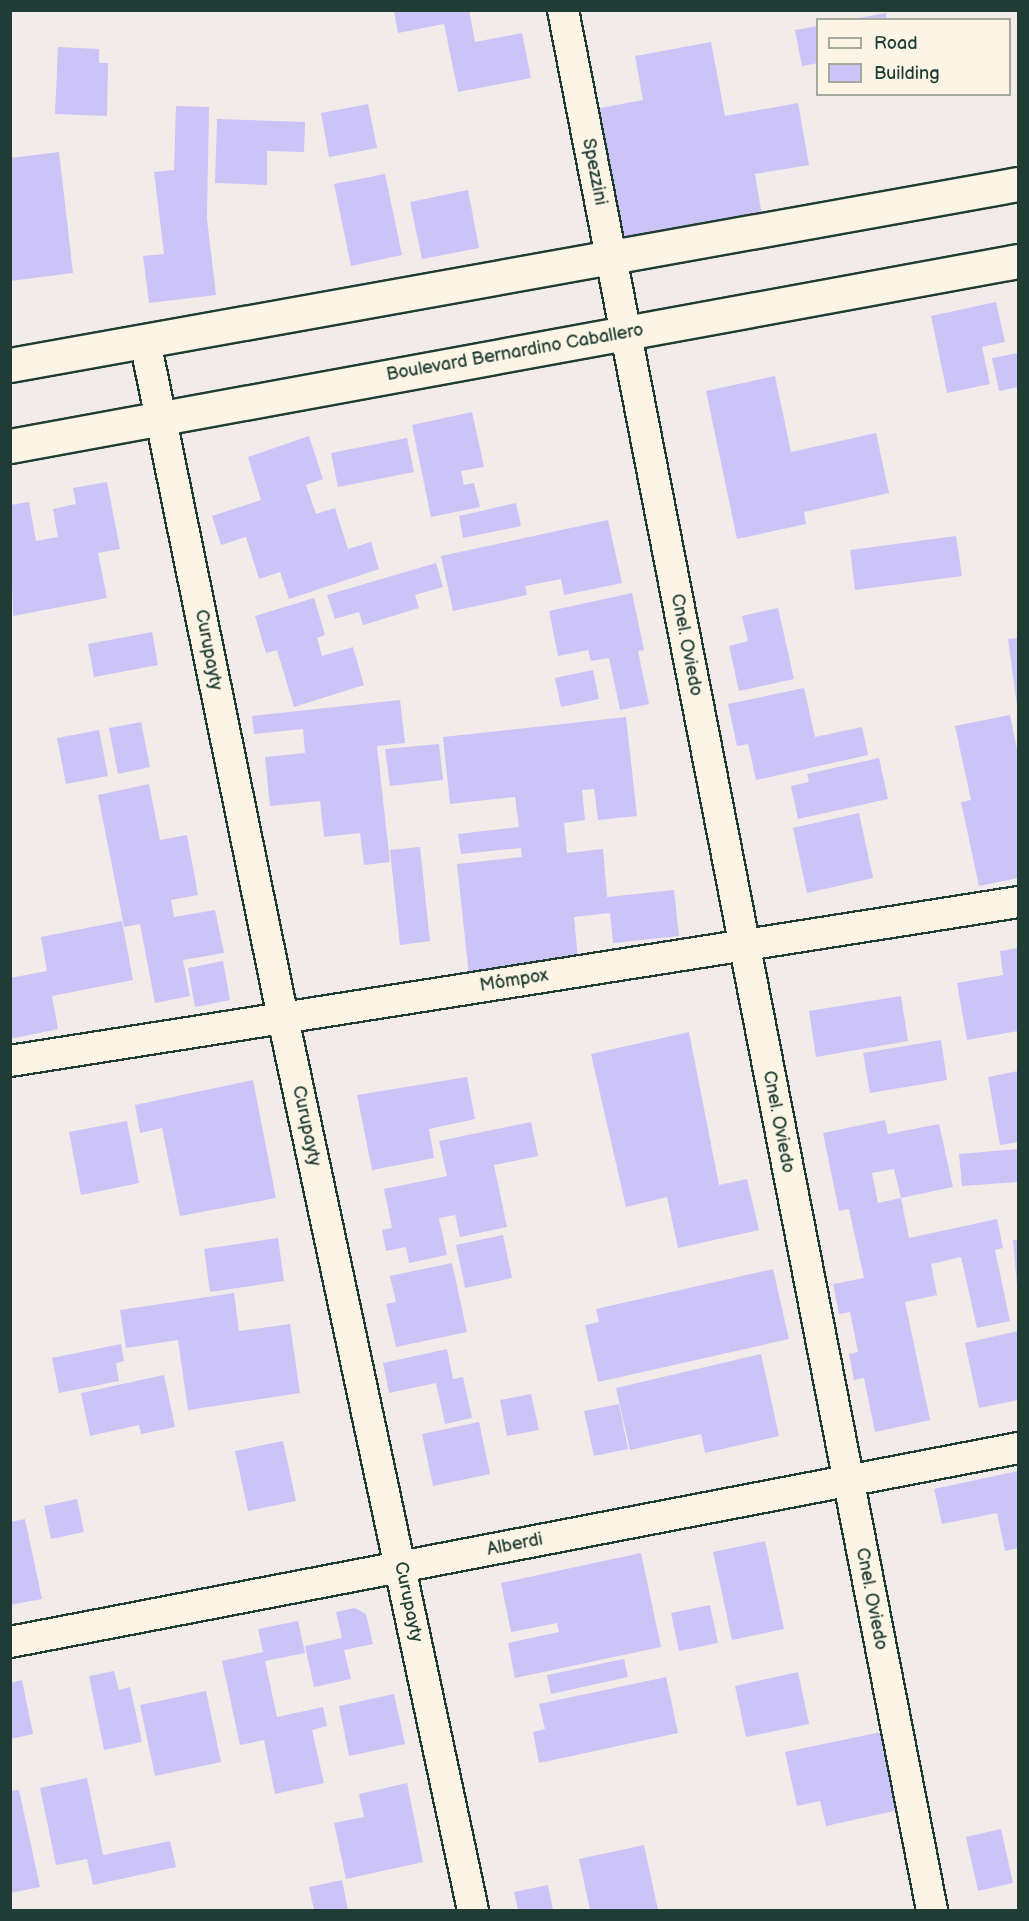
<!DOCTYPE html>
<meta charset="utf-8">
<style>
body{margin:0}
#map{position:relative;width:1029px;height:1921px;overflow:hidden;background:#f2ebe9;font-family:"Balsamiq Sans",sans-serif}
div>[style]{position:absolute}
.building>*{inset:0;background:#ccc4f7}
.roads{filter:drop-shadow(2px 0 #1f3d34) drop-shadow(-2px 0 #1f3d34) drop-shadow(0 2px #1f3d34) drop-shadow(0 -2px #1f3d34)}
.minor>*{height:30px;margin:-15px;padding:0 15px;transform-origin:15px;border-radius:15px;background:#fcf5e5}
.secondary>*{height:33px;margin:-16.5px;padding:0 16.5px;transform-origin:16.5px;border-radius:16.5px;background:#fcf5e5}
span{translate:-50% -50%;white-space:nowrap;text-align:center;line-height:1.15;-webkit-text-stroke:4.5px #fcf5e5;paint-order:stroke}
.street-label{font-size:18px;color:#1f3d34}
.frame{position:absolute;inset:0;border:12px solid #1f3d34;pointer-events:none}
.legend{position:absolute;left:816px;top:18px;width:195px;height:78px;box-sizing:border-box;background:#fcf5e5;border:2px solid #a4ab9e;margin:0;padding:8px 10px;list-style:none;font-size:18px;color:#1f3d34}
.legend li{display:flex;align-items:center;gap:12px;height:30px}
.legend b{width:30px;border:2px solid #a4ab9e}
</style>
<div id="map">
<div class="building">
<i style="clip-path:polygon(469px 10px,475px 42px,522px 33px,531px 78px,458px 92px,444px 24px,398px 33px,394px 11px)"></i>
<i style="clip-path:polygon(886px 13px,887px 20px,859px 20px,859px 18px)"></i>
<i style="clip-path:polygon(818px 26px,818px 63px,802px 66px,795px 30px)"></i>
<i style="clip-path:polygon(711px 42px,725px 116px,798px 103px,809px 165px,755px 174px,762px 216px,619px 242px,595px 109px,643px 100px,635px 56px)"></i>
<i style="clip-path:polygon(58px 47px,99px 49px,99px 63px,108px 63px,107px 116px,55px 114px)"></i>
<i style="clip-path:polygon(368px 104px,377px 148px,329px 157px,321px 113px)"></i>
<i style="clip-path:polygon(176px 106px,209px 107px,207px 219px,216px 295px,149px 303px,143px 256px,164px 254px,154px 172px,174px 170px)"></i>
<i style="clip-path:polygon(217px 119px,305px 122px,304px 152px,267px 151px,267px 185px,215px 183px)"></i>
<i style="clip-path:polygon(59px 152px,73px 273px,10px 281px,10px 158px)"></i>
<i style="clip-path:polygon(385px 174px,402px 255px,351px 266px,334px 184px)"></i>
<i style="clip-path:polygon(468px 190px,479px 248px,422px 259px,410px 202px)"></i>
<i style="clip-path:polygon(996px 302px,1005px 342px,982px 347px,990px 384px,947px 393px,931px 316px)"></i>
<i style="clip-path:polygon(1018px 353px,1018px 387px,999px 391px,992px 358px)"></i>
<i style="clip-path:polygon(775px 376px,791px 452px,876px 433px,889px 493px,804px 512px,806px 524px,737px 539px,706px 391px)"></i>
<i style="clip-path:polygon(472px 412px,484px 467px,461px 471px,464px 485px,474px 483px,480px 507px,431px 517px,412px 425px)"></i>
<i style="clip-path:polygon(309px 436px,323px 479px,306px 485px,316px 514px,335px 508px,348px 549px,371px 542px,379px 569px,289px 599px,280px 572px,259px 579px,246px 537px,221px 545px,212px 516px,261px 500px,248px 457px)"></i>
<i style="clip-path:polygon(407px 438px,414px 472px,338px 487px,331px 453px)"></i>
<i style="clip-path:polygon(107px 482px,120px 549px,98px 553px,107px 598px,13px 616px,10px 505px,29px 502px,36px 541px,58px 537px,53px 509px,76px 504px,73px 488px)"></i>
<i style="clip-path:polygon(516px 503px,521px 526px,463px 538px,459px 516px)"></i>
<i style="clip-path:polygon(608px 520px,622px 583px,564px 595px,561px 579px,525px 586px,527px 595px,453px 611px,441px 556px)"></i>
<i style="clip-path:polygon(956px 536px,962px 576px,855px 590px,850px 550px)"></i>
<i style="clip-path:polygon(436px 563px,443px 587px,415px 595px,419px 608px,363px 625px,359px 612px,335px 619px,327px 595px)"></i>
<i style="clip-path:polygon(632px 593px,644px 650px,638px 651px,649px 704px,620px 710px,609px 658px,591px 661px,588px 650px,558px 656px,549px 611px)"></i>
<i style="clip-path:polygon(314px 598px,325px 635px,317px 638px,322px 656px,353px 647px,364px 685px,294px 707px,277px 650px,266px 653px,255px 616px)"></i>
<i style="clip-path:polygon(778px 608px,794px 679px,739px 691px,729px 646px,748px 641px,742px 616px)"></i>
<i style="clip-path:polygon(152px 632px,158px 665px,94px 677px,88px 644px)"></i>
<i style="clip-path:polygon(1018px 638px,1018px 706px,1017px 706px,1008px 639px)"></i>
<i style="clip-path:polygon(593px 670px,599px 699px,561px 707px,555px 678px)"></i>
<i style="clip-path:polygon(804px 688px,815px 737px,862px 727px,868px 755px,756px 780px,748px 744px,737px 746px,728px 704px)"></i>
<i style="clip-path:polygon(400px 700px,405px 743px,377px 746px,390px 862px,364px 865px,360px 833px,324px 837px,320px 801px,270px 806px,265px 757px,305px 753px,303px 729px,254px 734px,252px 716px)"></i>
<i style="clip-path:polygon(1010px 715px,1018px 754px,1018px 878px,979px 886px,961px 802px,971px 800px,955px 726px)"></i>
<i style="clip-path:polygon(626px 717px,637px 816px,598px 820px,594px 789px,582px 790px,585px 820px,564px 823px,567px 853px,603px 849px,607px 897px,674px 890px,679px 936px,613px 943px,610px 913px,574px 917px,578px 959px,469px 976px,457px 864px,522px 857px,521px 848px,461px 854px,458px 834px,519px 827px,515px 797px,450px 804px,443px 737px)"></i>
<i style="clip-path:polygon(141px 722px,150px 767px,118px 774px,109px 728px)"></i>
<i style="clip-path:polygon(99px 730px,108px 776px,66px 784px,57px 738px)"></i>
<i style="clip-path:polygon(439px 744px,443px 780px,390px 786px,385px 749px)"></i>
<i style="clip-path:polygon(879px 758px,888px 799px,798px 819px,791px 786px,809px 782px,807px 774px)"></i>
<i style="clip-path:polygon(149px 784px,160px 840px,187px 835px,198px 895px,171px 900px,174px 917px,215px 910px,224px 953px,183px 960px,190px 996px,155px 1003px,140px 924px,124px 927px,98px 795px)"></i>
<i style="clip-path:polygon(859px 813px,873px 878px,807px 893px,793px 828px)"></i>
<i style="clip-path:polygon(420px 847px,430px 941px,400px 945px,390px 850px)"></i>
<i style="clip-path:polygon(122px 921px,133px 980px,52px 996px,58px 1029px,10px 1039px,10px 978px,47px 971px,41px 937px)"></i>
<i style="clip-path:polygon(1018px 948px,1018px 1031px,967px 1040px,957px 983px,1003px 975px,1000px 951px)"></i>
<i style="clip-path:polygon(223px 961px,230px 1000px,195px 1007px,188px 968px)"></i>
<i style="clip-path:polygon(901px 996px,908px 1041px,816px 1057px,809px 1011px)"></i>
<i style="clip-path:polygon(689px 1032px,719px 1185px,747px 1179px,759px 1230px,678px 1248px,667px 1197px,626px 1207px,591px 1054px)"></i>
<i style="clip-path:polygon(941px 1040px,947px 1080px,870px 1093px,863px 1053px)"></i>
<i style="clip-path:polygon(1018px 1071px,1018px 1142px,1000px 1145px,988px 1077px)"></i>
<i style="clip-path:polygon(467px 1077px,475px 1119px,429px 1129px,434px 1158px,372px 1170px,357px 1095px)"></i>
<i style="clip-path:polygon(253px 1080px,276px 1198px,180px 1216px,162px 1128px,140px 1133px,135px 1105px)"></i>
<i style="clip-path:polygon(885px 1120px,888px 1134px,939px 1124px,953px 1187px,901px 1198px,894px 1169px,872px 1173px,878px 1203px,901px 1198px,909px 1238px,997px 1219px,1003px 1248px,995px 1250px,1010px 1321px,977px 1328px,961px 1257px,931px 1264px,937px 1295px,905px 1302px,930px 1420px,875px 1432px,864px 1378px,854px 1380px,849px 1354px,858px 1352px,850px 1312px,839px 1314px,833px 1284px,864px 1278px,849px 1209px,839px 1211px,823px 1133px)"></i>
<i style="clip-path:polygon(127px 1121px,139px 1183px,81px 1195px,69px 1132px)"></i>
<i style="clip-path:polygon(531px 1122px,538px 1156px,494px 1165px,507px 1227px,460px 1237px,455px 1215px,439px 1218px,447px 1255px,409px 1263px,406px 1247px,386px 1251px,382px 1230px,392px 1228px,384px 1189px,447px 1176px,439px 1141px)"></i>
<i style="clip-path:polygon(1018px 1149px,1018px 1182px,962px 1186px,959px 1154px)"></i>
<i style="clip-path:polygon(503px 1235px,512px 1278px,465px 1288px,456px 1245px)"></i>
<i style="clip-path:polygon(278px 1238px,284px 1281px,210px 1292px,204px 1249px)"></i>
<i style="clip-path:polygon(1013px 1240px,1018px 1240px,1018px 1285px,1017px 1285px)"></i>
<i style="clip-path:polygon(452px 1263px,467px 1332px,396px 1347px,386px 1304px,396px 1302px,390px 1276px)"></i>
<i style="clip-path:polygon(773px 1269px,789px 1339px,598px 1382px,585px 1325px,599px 1322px,596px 1309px)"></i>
<i style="clip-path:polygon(234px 1293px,239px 1331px,290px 1324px,300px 1393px,188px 1410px,178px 1340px,126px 1348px,120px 1310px)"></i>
<i style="clip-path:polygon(1018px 1331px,1018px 1400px,979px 1408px,965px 1343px)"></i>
<i style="clip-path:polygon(121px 1344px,124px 1361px,116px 1363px,119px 1381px,59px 1393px,52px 1358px)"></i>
<i style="clip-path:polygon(447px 1349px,453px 1379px,463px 1377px,472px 1418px,445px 1424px,436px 1383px,389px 1393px,383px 1363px)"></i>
<i style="clip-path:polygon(761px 1354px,779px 1436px,705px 1453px,701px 1434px,630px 1450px,616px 1388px)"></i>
<i style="clip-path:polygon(164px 1375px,175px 1427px,141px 1434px,139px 1425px,90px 1436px,81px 1393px)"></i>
<i style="clip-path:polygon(531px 1394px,539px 1430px,507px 1436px,500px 1400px)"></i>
<i style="clip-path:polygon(619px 1404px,628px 1449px,594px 1456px,584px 1411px)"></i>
<i style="clip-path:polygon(479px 1422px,490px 1474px,433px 1486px,422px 1434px)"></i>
<i style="clip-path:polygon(283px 1441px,296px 1501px,248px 1511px,235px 1451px)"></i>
<i style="clip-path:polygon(1018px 1471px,1018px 1548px,1005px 1551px,997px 1513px,942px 1524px,934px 1489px)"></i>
<i style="clip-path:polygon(77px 1499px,84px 1532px,51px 1539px,44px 1506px)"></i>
<i style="clip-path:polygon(25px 1519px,42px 1599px,10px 1605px,10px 1522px)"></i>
<i style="clip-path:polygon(765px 1541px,784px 1629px,732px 1640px,713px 1552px)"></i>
<i style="clip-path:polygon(641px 1553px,661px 1647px,515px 1678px,508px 1643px,559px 1632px,557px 1623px,511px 1632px,501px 1583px)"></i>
<i style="clip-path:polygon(710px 1605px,718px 1643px,679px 1651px,671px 1613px)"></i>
<i style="clip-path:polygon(355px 1608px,366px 1614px,373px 1644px,344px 1650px,351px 1679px,314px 1687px,305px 1646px,342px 1638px,336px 1612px)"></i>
<i style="clip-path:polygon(298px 1621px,305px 1653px,265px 1661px,277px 1717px,323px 1707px,327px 1726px,312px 1730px,324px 1783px,275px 1794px,264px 1740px,240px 1745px,222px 1661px,263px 1652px,258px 1629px)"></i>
<i style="clip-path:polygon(624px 1659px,628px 1677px,551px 1694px,547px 1675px)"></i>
<i style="clip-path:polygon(114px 1671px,119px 1690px,130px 1687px,142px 1742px,104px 1750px,89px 1676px)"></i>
<i style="clip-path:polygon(798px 1672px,809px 1724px,746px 1737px,735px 1686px)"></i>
<i style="clip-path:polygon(666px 1677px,678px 1733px,539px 1763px,533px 1732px,545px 1729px,539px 1704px)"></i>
<i style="clip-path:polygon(22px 1680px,33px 1734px,10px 1739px,10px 1683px)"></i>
<i style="clip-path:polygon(206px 1691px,221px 1762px,155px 1776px,140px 1705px)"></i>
<i style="clip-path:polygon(394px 1694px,405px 1744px,349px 1756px,339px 1706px)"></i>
<i style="clip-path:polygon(886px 1731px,903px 1809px,826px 1826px,820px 1801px,797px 1806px,785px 1752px)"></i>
<i style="clip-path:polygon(87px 1778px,103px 1855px,170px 1841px,176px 1867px,93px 1885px,87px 1859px,56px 1865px,40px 1788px)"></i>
<i style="clip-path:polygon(407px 1783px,423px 1862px,346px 1879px,334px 1823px,364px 1817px,359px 1794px)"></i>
<i style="clip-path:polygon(19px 1790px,40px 1887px,10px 1893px,10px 1791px)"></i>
<i style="clip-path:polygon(1001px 1829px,1013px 1883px,978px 1891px,966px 1837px)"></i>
<i style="clip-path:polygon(644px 1845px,658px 1910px,590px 1910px,579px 1859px)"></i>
<i style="clip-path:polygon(342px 1880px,348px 1910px,314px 1910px,309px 1887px)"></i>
<i style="clip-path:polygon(548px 1885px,553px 1910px,518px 1910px,514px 1892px)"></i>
</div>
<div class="roads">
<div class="minor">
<i style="left:563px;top:10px;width:1936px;rotate:79.01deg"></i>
<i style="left:145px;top:341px;width:691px;rotate:78.48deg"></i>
<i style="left:283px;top:1018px;width:912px;rotate:77.98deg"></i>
<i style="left:10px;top:1061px;width:1020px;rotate:-8.96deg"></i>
<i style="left:10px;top:1642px;width:1026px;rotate:-10.89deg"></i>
</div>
<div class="secondary">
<i style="left:10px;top:365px;width:1024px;rotate:-10.18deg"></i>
<i style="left:10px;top:446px;width:1025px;rotate:-10.4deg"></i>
</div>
</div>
<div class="street-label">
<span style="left:594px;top:172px;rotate:79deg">Spezzini</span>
<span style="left:515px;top:353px;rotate:-10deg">Boulevard Bernardino Caballero</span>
<span style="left:686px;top:645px;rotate:79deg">Cnel. Oviedo</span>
<span style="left:208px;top:650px;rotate:79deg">Curupayty</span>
<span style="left:514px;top:981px;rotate:-9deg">Mómpox</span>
<span style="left:778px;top:1122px;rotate:79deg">Cnel. Oviedo</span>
<span style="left:306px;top:1126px;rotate:78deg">Curupayty</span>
<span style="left:515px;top:1545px;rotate:-11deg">Alberdi</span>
<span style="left:871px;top:1599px;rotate:79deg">Cnel. Oviedo</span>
<span style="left:408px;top:1602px;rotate:78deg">Curupayty</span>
</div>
<div class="frame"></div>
<ul class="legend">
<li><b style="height:8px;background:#fcf5e5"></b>Road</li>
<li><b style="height:16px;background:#ccc4f7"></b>Building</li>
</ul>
</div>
